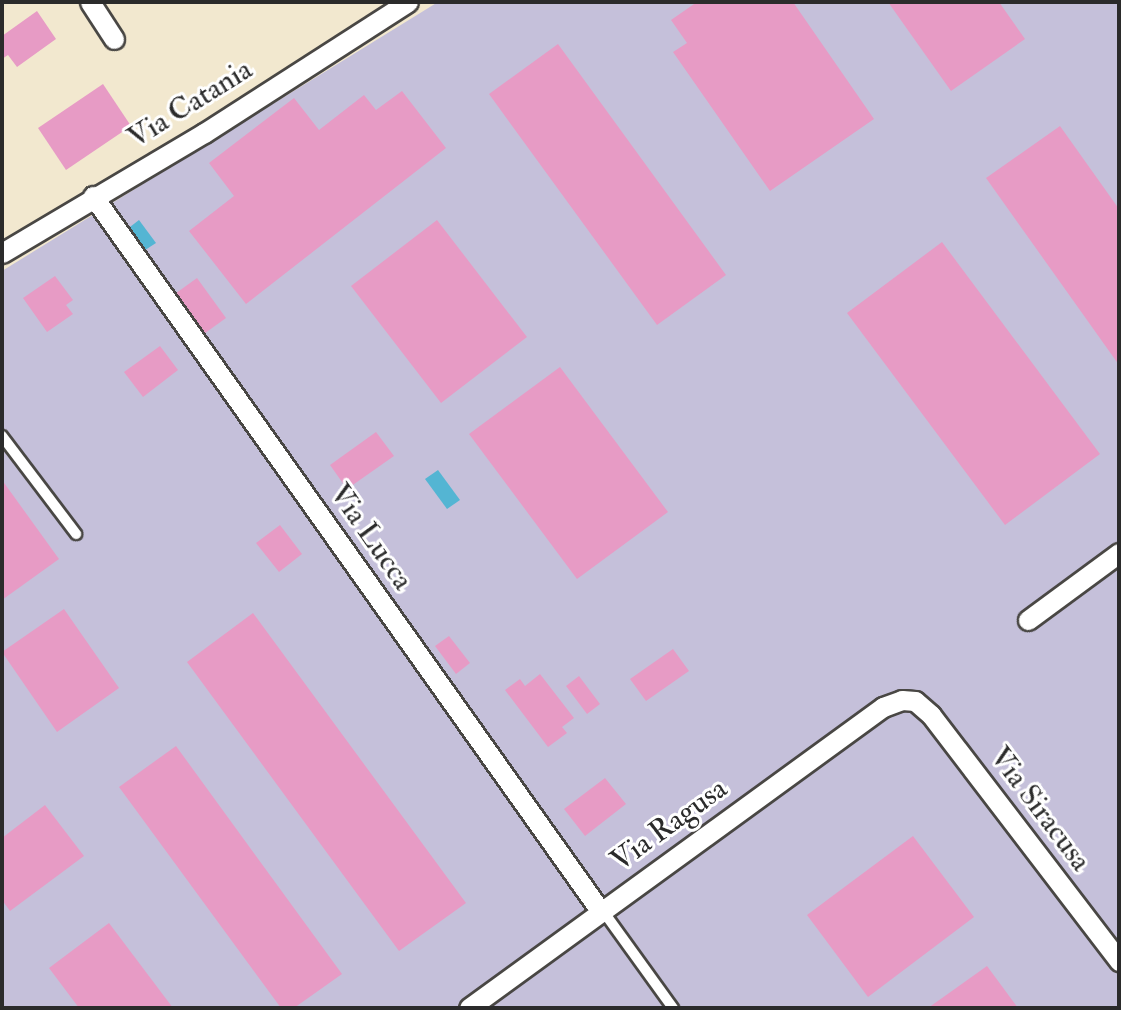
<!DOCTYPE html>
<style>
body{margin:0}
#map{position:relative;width:1121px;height:1010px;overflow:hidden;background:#f2e8cf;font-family:"IM FELL Double Pica",serif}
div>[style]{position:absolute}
.industrial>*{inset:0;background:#c5c0da}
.water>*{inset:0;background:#54b5d3}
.building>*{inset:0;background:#e79bc5}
.roads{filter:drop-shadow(2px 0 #494744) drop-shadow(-2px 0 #494744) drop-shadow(0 2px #494744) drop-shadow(0 -2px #494744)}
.service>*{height:10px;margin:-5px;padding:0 5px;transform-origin:5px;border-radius:5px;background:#fff}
.minor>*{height:19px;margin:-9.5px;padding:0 9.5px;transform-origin:9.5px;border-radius:9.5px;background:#fff}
span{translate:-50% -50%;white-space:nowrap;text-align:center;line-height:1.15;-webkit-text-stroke:6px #fff;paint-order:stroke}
.street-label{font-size:30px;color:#2b2b2b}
.frame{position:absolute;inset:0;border:4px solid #2b2b2b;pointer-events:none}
</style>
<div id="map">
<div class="industrial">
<i style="clip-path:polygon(438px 2px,1119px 2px,1119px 1008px,2px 1008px,2px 271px)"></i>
</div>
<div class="water">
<i style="clip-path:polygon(139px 220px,156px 243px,142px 252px,126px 230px)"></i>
<i style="clip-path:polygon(438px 470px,460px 500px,447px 509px,425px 479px)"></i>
</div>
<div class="building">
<i style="clip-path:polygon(697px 2px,793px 2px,874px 119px,770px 191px,673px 52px,687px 43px,671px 20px)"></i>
<i style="clip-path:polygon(888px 2px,999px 2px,1025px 39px,951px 91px)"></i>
<i style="clip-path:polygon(37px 11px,56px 39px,17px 67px,8px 55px,2px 59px,2px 36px)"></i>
<i style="clip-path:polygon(558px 44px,726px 275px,657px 325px,489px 94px)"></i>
<i style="clip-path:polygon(103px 84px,131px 126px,66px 170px,38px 128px)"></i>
<i style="clip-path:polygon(402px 91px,446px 148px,246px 304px,189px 231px,234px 196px,209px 163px,294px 98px,319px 130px,364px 95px,376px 110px)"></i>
<i style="clip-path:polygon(1060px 126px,1119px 209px,1119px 365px,986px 178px)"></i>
<i style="clip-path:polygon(437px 220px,527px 337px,441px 403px,351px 286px)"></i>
<i style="clip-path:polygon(942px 242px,1100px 454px,1005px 525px,847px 313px)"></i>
<i style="clip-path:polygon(55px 276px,73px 300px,66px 305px,73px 314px,47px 332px,23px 298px)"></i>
<i style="clip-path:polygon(197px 278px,226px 318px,201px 336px,172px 296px)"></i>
<i style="clip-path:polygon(160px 346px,178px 370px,143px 397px,124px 372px)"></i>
<i style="clip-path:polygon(560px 367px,668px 512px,577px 579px,469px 434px)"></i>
<i style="clip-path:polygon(376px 432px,394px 456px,347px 489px,330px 465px)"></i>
<i style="clip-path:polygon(2px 480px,59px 559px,2px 600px)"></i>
<i style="clip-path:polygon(280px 525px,302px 554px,279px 572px,256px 543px)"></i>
<i style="clip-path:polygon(64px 609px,119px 688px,57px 732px,2px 652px)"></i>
<i style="clip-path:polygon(253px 613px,466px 903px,399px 951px,187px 662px)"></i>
<i style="clip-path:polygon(449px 636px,470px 663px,456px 674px,435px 646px)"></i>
<i style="clip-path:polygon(673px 649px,689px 671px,646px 701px,630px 679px)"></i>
<i style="clip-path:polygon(540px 674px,574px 718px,562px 727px,567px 733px,548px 747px,505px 690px,520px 679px,525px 686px)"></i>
<i style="clip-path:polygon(579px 676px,600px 704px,587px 714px,566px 686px)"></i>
<i style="clip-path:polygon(176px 746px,342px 974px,294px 1008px,281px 1008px,119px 787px)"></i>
<i style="clip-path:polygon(605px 778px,626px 804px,585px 836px,564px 809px)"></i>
<i style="clip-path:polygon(45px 805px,84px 856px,10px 911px,2px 900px,2px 838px)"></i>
<i style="clip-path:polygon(913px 836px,974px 917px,868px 997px,807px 915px)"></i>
<i style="clip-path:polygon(109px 923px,173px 1008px,79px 1008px,49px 968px)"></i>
<i style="clip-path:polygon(987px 966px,1018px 1008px,928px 1008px)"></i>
</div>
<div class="roads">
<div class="service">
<i style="left:2px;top:436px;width:123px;rotate:52.9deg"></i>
<i style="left:603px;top:911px;width:120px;rotate:54.2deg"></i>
</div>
<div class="minor">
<i style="left:90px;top:2px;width:44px;rotate:57deg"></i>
<i style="left:93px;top:196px;width:878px;rotate:54.64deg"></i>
<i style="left:2px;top:253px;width:235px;rotate:-30.7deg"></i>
<i style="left:204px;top:133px;width:242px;rotate:-32.7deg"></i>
<i style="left:1028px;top:620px;width:113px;rotate:-36.4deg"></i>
<i style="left:469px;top:1008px;width:512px;rotate:-36.02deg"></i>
<i style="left:883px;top:707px;width:20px;rotate:-20deg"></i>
<i style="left:902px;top:700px;width:13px;rotate:4deg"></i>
<i style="left:915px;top:701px;width:21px;rotate:41deg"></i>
<i style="left:931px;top:715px;width:310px;rotate:52.6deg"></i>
</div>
</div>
<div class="street-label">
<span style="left:190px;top:104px;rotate:-32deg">Via Catania</span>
<span style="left:371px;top:537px;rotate:55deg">Via Lucca</span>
<span style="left:1040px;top:809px;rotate:53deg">Via Siracusa</span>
<span style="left:669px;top:825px;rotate:-36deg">Via Ragusa</span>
</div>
<div class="frame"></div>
</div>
